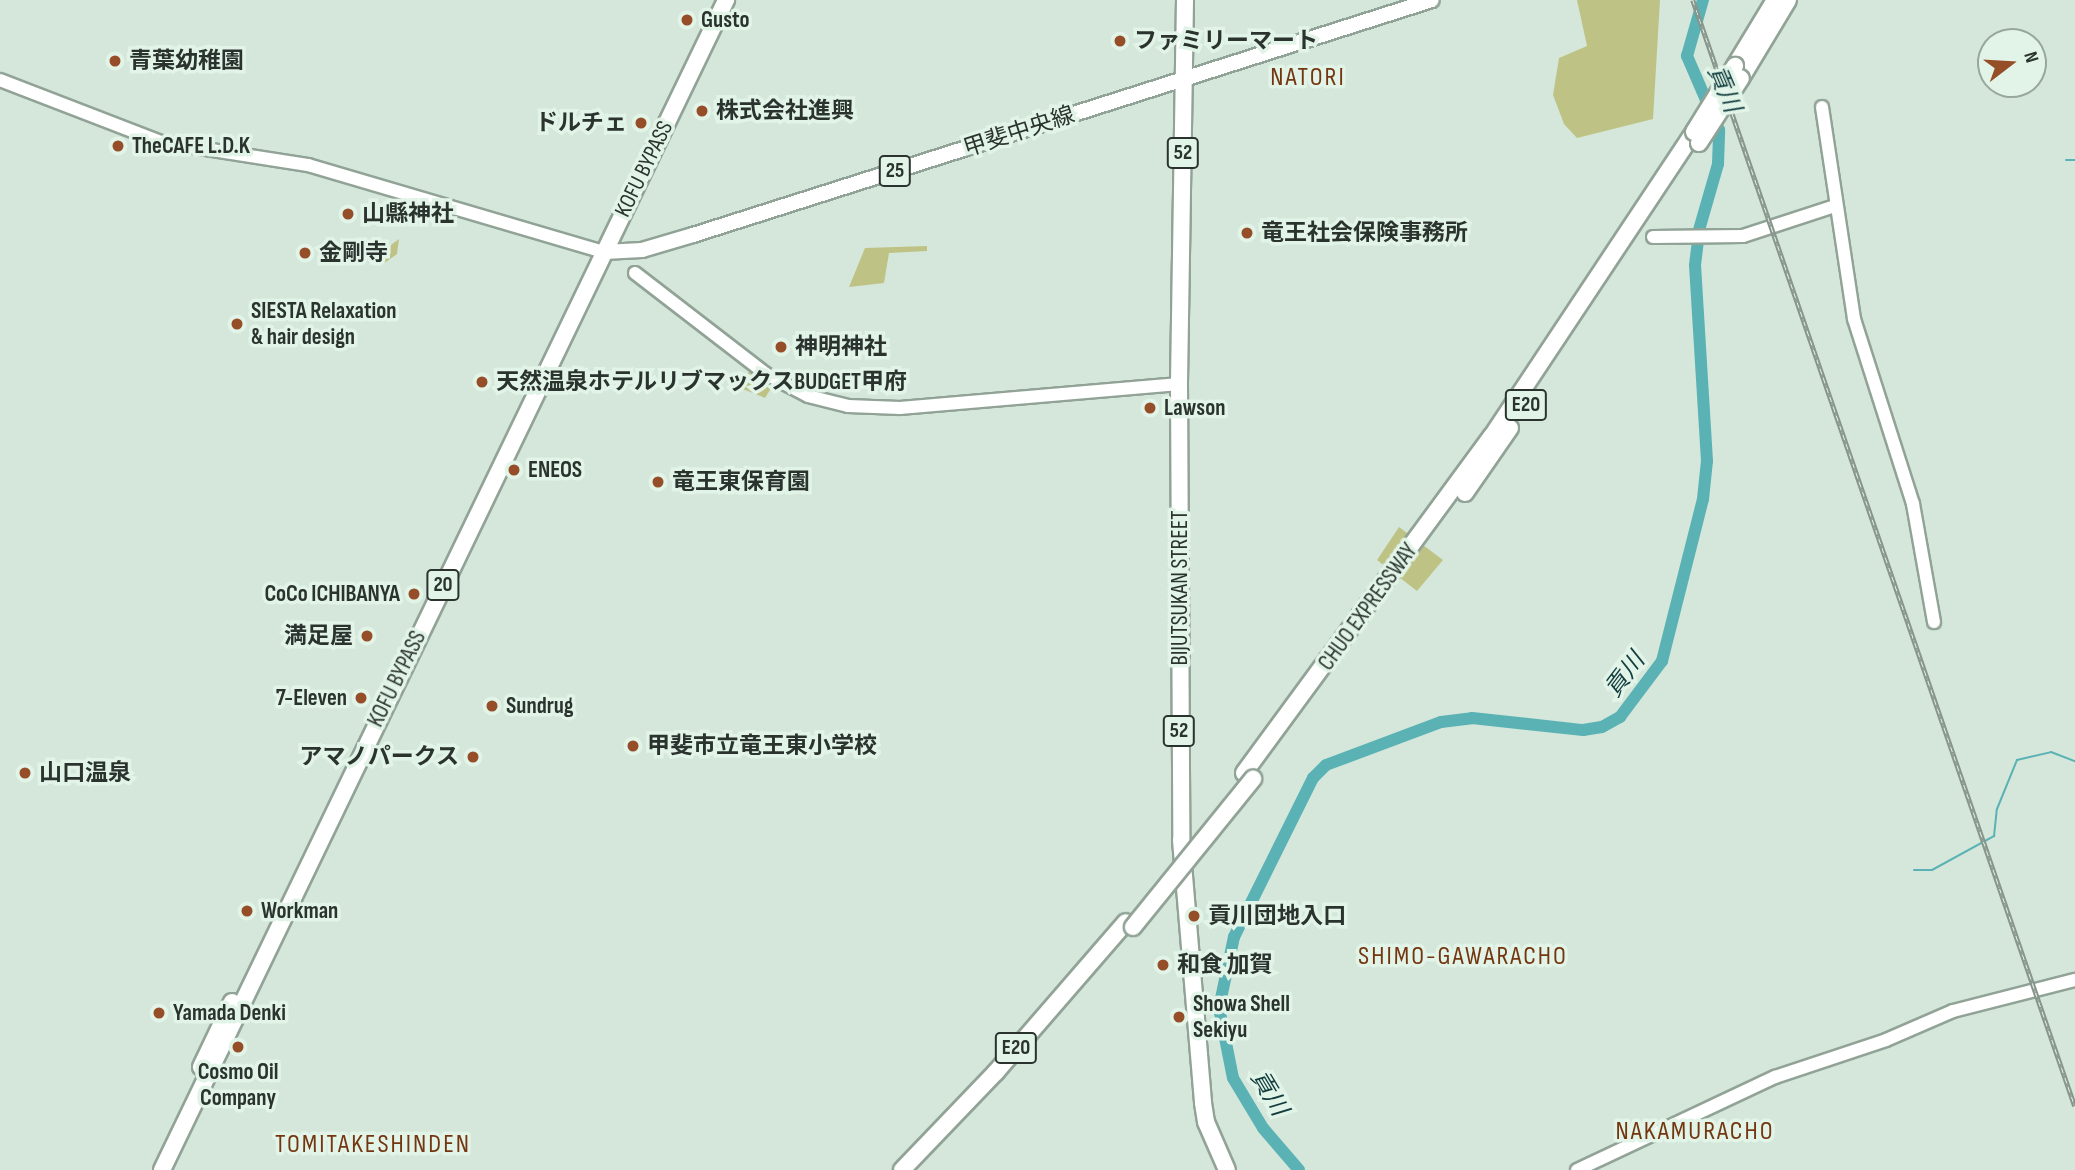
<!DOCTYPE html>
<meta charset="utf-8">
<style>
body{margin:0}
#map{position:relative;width:2075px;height:1170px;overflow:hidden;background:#d4e7da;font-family:"Sofia Sans Condensed","Noto Sans JP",sans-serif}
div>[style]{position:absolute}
.green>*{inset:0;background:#bec385}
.stream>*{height:2px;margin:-1px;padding:0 1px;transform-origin:1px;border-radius:1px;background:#5ab2b5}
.river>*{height:12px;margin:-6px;padding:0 6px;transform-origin:6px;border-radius:6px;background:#5ab2b5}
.roads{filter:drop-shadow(2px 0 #91a396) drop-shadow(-2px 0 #91a396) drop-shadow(0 2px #91a396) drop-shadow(0 -2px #91a396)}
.secondary>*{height:12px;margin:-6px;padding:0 6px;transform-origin:6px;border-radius:6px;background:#fff}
.primary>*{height:14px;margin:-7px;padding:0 7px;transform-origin:7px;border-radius:7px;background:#fff}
.highway>*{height:16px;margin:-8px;padding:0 8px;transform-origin:8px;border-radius:8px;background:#fff}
.rail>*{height:4.5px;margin-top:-2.25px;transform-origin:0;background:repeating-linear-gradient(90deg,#e1f4e7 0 5px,#87958c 0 10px);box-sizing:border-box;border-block:2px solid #87958c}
.bridges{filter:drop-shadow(2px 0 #91a396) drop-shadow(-2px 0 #91a396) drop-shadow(0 2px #91a396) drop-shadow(0 -2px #91a396)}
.highway-bridge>*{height:16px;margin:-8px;padding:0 8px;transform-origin:8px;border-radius:8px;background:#fff}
.dots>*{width:19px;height:19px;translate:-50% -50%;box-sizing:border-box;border:4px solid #e1f4e7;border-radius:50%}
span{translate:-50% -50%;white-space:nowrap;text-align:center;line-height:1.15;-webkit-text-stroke:7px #e1f4e7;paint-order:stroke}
.shield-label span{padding:2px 5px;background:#e1f4e7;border:2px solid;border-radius:5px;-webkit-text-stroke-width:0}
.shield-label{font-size:21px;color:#2b332e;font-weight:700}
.poi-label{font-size:23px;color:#2b332e;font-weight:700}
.left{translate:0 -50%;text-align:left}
.right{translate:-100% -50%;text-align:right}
.street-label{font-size:23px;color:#2b332e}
.water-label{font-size:24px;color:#123c3e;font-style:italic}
.quarter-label{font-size:26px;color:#743610;letter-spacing:2px}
.north{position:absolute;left:1977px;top:28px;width:70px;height:70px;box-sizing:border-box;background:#e1f4e7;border:2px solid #98a79d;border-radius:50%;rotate:73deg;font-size:19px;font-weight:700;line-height:28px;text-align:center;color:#2b332e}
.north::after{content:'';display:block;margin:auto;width:24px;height:32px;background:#954e27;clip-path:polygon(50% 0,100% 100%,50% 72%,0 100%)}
</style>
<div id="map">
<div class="green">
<i style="clip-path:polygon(1577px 0,1660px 0,1653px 119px,1577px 138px,1564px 124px,1553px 95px,1559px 58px,1587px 46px)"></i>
<i style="clip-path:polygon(361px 239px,379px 254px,399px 239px,397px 254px,383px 264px,361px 248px)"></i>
<i style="clip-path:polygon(927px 246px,927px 251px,889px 253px,884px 283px,849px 287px,865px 248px)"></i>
<i style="clip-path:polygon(752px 368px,773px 385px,765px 398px,738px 387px)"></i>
<i style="clip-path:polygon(1399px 527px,1443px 560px,1417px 591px,1377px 560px)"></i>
</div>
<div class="stream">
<i style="left:2066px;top:160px;width:9px"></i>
<i style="left:1914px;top:870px;width:18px"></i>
<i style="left:1932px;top:870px;width:71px;rotate:-28.7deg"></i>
<i style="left:1994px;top:836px;width:27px;rotate:-84deg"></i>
<i style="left:1997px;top:809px;width:53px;rotate:-67.8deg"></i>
<i style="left:2017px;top:760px;width:35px;rotate:-13deg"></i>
<i style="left:2051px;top:752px;width:26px;rotate:21deg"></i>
</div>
<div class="river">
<i style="left:1299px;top:1170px;width:55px;rotate:-130.6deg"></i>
<i style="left:1263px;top:1128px;width:58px;rotate:-121deg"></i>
<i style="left:1233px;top:1078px;width:71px;rotate:-101.3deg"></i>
<i style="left:1219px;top:1008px;width:73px;rotate:-78.1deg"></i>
<i style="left:1234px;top:937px;width:178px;rotate:-63.6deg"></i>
<i style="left:1313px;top:778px;width:18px;rotate:-45deg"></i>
<i style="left:1326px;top:765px;width:123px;rotate:-20.5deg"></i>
<i style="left:1441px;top:722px;width:31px;rotate:-7deg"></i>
<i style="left:1472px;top:718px;width:112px;rotate:6.2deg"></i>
<i style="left:1583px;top:730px;width:19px;rotate:-9deg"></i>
<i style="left:1602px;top:727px;width:21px;rotate:-29deg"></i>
<i style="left:1620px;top:717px;width:70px;rotate:-53.1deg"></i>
<i style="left:1662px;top:661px;width:167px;rotate:-75.8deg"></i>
<i style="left:1703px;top:499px;width:38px;rotate:-84deg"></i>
<i style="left:1707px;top:461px;width:196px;rotate:-93.5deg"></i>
<i style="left:1695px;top:265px;width:35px;rotate:-83deg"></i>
<i style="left:1699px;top:230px;width:69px;rotate:-73.9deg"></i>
<i style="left:1718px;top:164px;width:34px;rotate:-88deg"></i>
<i style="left:1719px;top:130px;width:81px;rotate:-113.4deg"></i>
<i style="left:1687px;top:56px;width:58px;rotate:-74.1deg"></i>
</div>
<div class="roads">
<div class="secondary">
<i style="left:0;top:80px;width:173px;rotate:21.1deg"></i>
<i style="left:161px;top:142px;width:149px;rotate:8.9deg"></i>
<i style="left:308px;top:165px;width:309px;rotate:16.4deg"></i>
<i style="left:1822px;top:107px;width:214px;rotate:81.4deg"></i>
<i style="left:1854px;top:319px;width:194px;rotate:72.3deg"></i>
<i style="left:1913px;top:504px;width:120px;rotate:79.9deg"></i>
<i style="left:1653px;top:237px;width:90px;rotate:-0.6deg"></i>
<i style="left:1743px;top:236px;width:97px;rotate:-18.1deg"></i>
<i style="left:635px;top:273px;width:165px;rotate:37.6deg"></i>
<i style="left:766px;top:374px;width:47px;rotate:27.6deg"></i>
<i style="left:808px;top:396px;width:41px;rotate:14deg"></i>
<i style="left:848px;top:406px;width:52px;rotate:2.2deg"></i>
<i style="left:900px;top:408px;width:280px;rotate:-4.9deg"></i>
<i style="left:1577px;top:1170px;width:219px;rotate:-25.2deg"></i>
<i style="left:1775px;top:1077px;width:117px;rotate:-18.4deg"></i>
<i style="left:1886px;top:1040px;width:73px;rotate:-23.4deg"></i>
<i style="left:1953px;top:1011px;width:126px;rotate:-14.3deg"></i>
</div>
<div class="primary">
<i style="left:604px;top:252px;width:38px;rotate:-3deg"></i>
<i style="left:642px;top:250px;width:53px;rotate:-16.4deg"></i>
<i style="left:693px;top:235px;width:775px;rotate:-17.64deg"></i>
</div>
<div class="highway">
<i style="left:1185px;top:0;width:384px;rotate:90.9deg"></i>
<i style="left:1179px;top:384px;width:456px;rotate:89.7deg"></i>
<i style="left:1181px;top:840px;width:264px;rotate:85.2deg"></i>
<i style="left:1203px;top:1103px;width:19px;rotate:81deg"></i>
<i style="left:1206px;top:1122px;width:52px;rotate:66.4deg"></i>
<i style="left:1735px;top:66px;width:77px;rotate:-58.8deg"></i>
<i style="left:1741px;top:78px;width:91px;rotate:-58.9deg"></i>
<i style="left:1465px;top:493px;width:79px;rotate:-55.3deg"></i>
<i style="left:1244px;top:773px;width:418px;rotate:-53.7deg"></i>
<i style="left:1492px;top:436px;width:365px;rotate:-56.4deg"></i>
<i style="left:201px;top:1067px;width:72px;rotate:-64.5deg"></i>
<i style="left:162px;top:1170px;width:1299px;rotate:-64.26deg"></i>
<i style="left:902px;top:1170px;width:136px;rotate:-46.2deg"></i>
<i style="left:996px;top:1072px;width:198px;rotate:-49.1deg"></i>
</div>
</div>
<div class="rail">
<i style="left:1693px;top:0;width:1170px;rotate:70.95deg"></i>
</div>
<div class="bridges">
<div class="highway-bridge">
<i style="left:1694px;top:132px;width:78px;rotate:-58.2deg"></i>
<i style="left:1699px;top:143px;width:77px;rotate:-57.1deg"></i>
<i style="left:1133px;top:927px;width:191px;rotate:-51deg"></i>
</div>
</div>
<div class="dots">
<i style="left:687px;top:20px;background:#954e27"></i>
<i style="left:1120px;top:41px;background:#954e27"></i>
<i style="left:115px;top:61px;background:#954e27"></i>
<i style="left:702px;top:111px;background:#954e27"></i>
<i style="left:641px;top:123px;background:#954e27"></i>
<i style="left:118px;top:146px;background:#954e27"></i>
<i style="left:348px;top:214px;background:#954e27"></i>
<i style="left:1247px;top:233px;background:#954e27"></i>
<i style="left:305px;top:253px;background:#954e27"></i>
<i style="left:237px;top:324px;background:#954e27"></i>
<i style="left:781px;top:347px;background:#954e27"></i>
<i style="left:482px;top:382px;background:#954e27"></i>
<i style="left:1150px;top:408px;background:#954e27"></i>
<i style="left:514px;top:470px;background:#954e27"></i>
<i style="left:658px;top:482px;background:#954e27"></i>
<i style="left:414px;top:594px;background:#954e27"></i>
<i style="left:367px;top:636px;background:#954e27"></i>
<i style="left:361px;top:698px;background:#954e27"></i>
<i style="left:492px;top:706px;background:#954e27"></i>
<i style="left:633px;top:746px;background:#954e27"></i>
<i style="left:473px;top:757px;background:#954e27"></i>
<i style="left:25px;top:773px;background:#954e27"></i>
<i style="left:247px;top:911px;background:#954e27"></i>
<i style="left:1194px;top:916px;background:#954e27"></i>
<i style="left:1163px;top:965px;background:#954e27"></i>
<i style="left:159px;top:1013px;background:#954e27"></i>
<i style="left:1179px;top:1017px;background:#954e27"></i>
<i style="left:238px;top:1047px;background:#954e27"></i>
</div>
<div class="shield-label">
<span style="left:1183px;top:153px">52</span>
<span style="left:895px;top:171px">25</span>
<span style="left:1526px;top:405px">E20</span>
<span style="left:443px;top:585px">20</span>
<span style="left:1179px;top:731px">52</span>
<span style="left:1016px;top:1048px">E20</span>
</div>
<div class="poi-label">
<span class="left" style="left:701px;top:20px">Gusto</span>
<span class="left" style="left:1134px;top:41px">ファミリーマート</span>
<span class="left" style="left:129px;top:61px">青葉幼稚園</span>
<span class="left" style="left:716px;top:111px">株式会社進興</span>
<span class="right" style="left:627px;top:123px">ドルチェ</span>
<span class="left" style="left:132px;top:146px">TheCAFE L.D.K</span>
<span class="left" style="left:362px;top:214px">山縣神社</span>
<span class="left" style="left:1261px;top:233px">竜王社会保険事務所</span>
<span class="left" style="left:319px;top:253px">金剛寺</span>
<span class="left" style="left:251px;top:324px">SIESTA Relaxation<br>&amp; hair design</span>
<span class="left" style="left:795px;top:347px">神明神社</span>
<span class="left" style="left:496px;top:382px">天然温泉ホテルリブマックスBUDGET甲府</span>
<span class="left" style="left:1164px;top:408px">Lawson</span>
<span class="left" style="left:528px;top:470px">ENEOS</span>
<span class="left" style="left:672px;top:482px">竜王東保育園</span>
<span class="right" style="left:400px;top:594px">CoCo ICHIBANYA</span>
<span class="right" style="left:353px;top:636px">満足屋</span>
<span class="right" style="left:347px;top:698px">7-Eleven</span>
<span class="left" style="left:506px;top:706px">Sundrug</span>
<span class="left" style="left:647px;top:746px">甲斐市立竜王東小学校</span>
<span class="right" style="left:459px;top:757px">アマノパークス</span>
<span class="left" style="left:39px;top:773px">山口温泉</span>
<span class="left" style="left:261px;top:911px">Workman</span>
<span class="left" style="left:1208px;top:916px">貢川団地入口</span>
<span class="left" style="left:1177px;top:965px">和食 加賀</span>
<span class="left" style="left:1193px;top:1017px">Showa Shell<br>Sekiyu</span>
<span class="left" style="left:173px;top:1013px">Yamada Denki</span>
<span style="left:238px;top:1085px">Cosmo Oil<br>Company</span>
</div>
<div class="street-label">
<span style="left:1019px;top:132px;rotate:-18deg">甲斐中央線</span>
<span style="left:644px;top:169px;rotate:-64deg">KOFU BYPASS</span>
<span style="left:1180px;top:588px;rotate:-90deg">BIJUTSUKAN STREET</span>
<span style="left:1368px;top:607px;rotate:-54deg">CHUO EXPRESSWAY</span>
<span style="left:397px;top:679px;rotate:-64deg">KOFU BYPASS</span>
</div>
<div class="water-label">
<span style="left:1724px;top:89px;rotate:67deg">貢川</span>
<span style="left:1625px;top:675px;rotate:-53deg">貢川</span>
<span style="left:1269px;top:1093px;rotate:59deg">貢川</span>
</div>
<div class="quarter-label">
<span style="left:1308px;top:78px">NATORI</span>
<span style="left:1463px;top:957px">SHIMO-GAWARACHO</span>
<span style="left:1695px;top:1132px">NAKAMURACHO</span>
<span style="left:373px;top:1145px">TOMITAKESHINDEN</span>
</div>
<div class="north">N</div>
</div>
